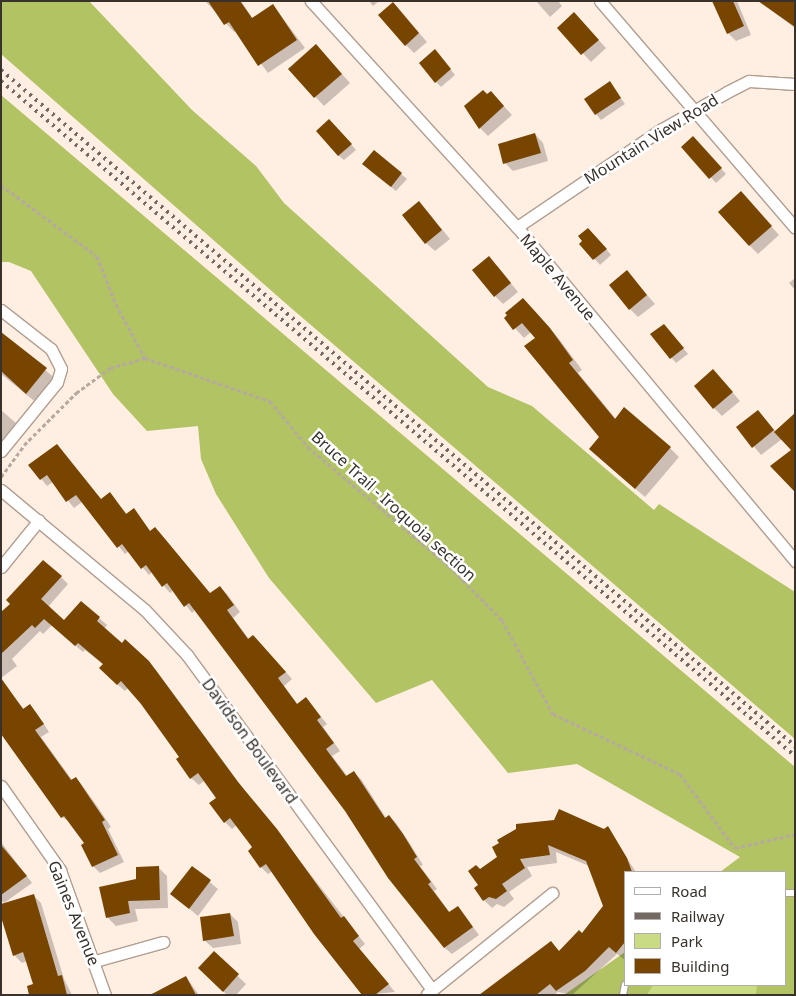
<!DOCTYPE html>
<style>
body{margin:0}
#map{position:relative;width:796px;height:996px;overflow:hidden;background:#ffeee2;font-family:"Noto Sans",sans-serif}
div>[style]{position:absolute}
.green>*{inset:0;background:#c9dc84}
.forest>*{inset:0;background:#b1c363}
.shadow>*{inset:0;background:#0003}
.building>*{inset:0;background:#774500}
.path>*{height:2.5px;margin-top:-1.25px;transform-origin:0;background:repeating-linear-gradient(90deg,#b7a9a0 0 4px,transparent 0 6.5px)}
.roads{filter:drop-shadow(1px 0 #b29e90) drop-shadow(-1px 0 #b29e90) drop-shadow(0 1px #b29e90) drop-shadow(0 -1px #b29e90)}
.service>*{height:5.5px;margin:-2.75px;padding:0 2.75px;transform-origin:2.75px;border-radius:2.75px;background:#fff}
.minor>*{height:11px;margin:-5.5px;padding:0 5.5px;transform-origin:5.5px;border-radius:5.5px;background:#fff}
.rail>*{height:4px;margin-top:-2px;transform-origin:0;background:repeating-linear-gradient(90deg,#746962 0 2.5px,transparent 0 7.5px)}
span{translate:-50% -50%;white-space:nowrap;text-align:center;line-height:1.15;-webkit-text-stroke:5px #fff;paint-order:stroke}
.street-label{font-size:16px;color:#39312b}
.frame{position:absolute;inset:0;border:2px solid #39312b;pointer-events:none}
.legend{position:absolute;left:624px;top:871px;width:162px;height:115px;box-sizing:border-box;background:#fff;border:1px solid #b0adaa;margin:0;padding:6px 9px;list-style:none;font-size:15px;color:#39312b}
.legend li{display:flex;align-items:center;gap:10px;height:25px}
.legend b{width:25px;border:1px solid #b0adaa}
</style>
<div id="map">
<div class="green">
<i style="clip-path:polygon(795px 839px,795px 995px,576px 995px,625px 985px,785px 985px,785px 872px)"></i>
</div>
<div class="forest">
<i style="clip-path:polygon(1px 1px,89px 1px,192px 110px,256px 166px,284px 203px,488px 387px,532px 406px,654px 510px,659px 504px,795px 592px,795px 739px,291px 308px,1px 54px)"></i>
<i style="clip-path:polygon(1px 95px,795px 767px,795px 995px,756px 995px,757px 985px,785px 985px,785px 872px,720px 872px,740px 857px,577px 764px,508px 773px,432px 680px,376px 703px,269px 578px,216px 494px,201px 459px,198px 426px,147px 431px,113px 394px,31px 271px,9px 262px,1px 262px)"></i>
<i style="clip-path:polygon(625px 952px,625px 985px,653px 985px,647px 995px,564px 995px)"></i>
</div>
<div class="shadow">
<i style="clip-path:polygon(205px 1px,241px 1px,253px 19px,273px 5px,305px 48px,268px 73px,236px 30px,234px 32px)"></i>
<i style="clip-path:polygon(369px 1px,379px 1px,373px 6px)"></i>
<i style="clip-path:polygon(536px 1px,558px 1px,562px 6px,550px 17px)"></i>
<i style="clip-path:polygon(714px 1px,737px 1px,751px 35px,736px 41px,728px 33px)"></i>
<i style="clip-path:polygon(795px 2px,795px 28px,764px 5px)"></i>
<i style="clip-path:polygon(401px 12px,427px 42px,414px 53px,406px 45px)"></i>
<i style="clip-path:polygon(582px 22px,606px 48px,591px 62px,559px 28px)"></i>
<i style="clip-path:polygon(324px 54px,350px 83px,324px 106px,290px 69px)"></i>
<i style="clip-path:polygon(440px 56px,455px 75px,441px 87px,436px 82px)"></i>
<i style="clip-path:polygon(610px 83px,625px 104px,601px 120px,596px 114px)"></i>
<i style="clip-path:polygon(487px 96px,499px 101px,512px 115px,488px 136px,480px 128px)"></i>
<i style="clip-path:polygon(335px 126px,356px 150px,344px 160px,338px 155px)"></i>
<i style="clip-path:polygon(535px 134px,543px 143px,548px 161px,513px 171px,505px 163px)"></i>
<i style="clip-path:polygon(698px 143px,726px 174px,716px 183px,683px 147px)"></i>
<i style="clip-path:polygon(369px 170px,401px 174px,407px 179px,396px 191px)"></i>
<i style="clip-path:polygon(749px 201px,779px 235px,758px 254px,750px 246px)"></i>
<i style="clip-path:polygon(427px 211px,450px 239px,435px 251px,426px 243px)"></i>
<i style="clip-path:polygon(594px 235px,611px 255px,600px 265px,581px 244px)"></i>
<i style="clip-path:polygon(497px 266px,518px 292px,503px 304px,495px 296px)"></i>
<i style="clip-path:polygon(627px 272px,655px 304px,638px 317px,630px 309px)"></i>
<i style="clip-path:polygon(795px 278px,795px 290px,789px 283px)"></i>
<i style="clip-path:polygon(533px 309px,559px 339px,582px 370px,578px 373px,616px 419px,670px 448px,679px 457px,645px 497px,600px 458px,601px 437px,526px 347px,537px 339px,531px 332px,524px 338px,506px 318px)"></i>
<i style="clip-path:polygon(669px 331px,688px 354px,676px 363px,652px 335px)"></i>
<i style="clip-path:polygon(1px 333px,57px 380px,38px 404px,1px 374px)"></i>
<i style="clip-path:polygon(721px 379px,740px 401px,722px 416px,714px 408px)"></i>
<i style="clip-path:polygon(1px 410px,17px 424px,1px 444px)"></i>
<i style="clip-path:polygon(766px 420px,776px 432px,795px 439px,795px 492px,772px 466px,793px 450px,782px 439px,761px 455px,738px 427px)"></i>
<i style="clip-path:polygon(30px 465px,102px 500px,110px 494px,127px 514px,133px 510px,151px 532px,155px 528px,162px 535px,210px 594px,220px 587px,227px 594px,240px 612px,233px 618px,249px 639px,260px 643px,292px 679px,284px 686px,298px 705px,306px 699px,327px 724px,323px 727px,340px 751px,332px 756px,348px 777px,354px 773px,361px 779px,386px 818px,389px 816px,396px 823px,409px 842px,423px 865px,420px 866px,437px 889px,434px 891px,450px 913px,464px 915px,479px 935px,452px 954px,445px 948px,389px 877px,346px 811px,195px 610px,192px 613px,174px 590px,170px 593px,152px 572px,149px 575px,129px 551px,125px 554px,82px 502px,74px 508px,53px 482px,47px 486px)"></i>
<i style="clip-path:polygon(61px 577px,68px 584px,48px 607px,64px 622px,81px 602px,107px 625px,104px 629px,156px 670px,245px 791px,365px 944px,359px 949px,395px 992px,364px 995px,273px 871px,268px 874px,261px 867px,254px 848px,237px 825px,232px 829px,225px 822px,218px 798px,205px 780px,199px 785px,191px 778px,181px 757px,142px 703px,128px 688px,125px 691px,108px 676px,104px 665px,85px 650px,83px 652px,52px 625px,43px 634px,40px 631px,12px 659px,17px 666px,1px 678px,1px 614px)"></i>
<i style="clip-path:polygon(6px 687px,24px 709px,29px 706px,36px 712px,49px 732px,41px 737px,72px 780px,76px 778px,82px 785px,97px 806px,111px 827px,108px 829px,124px 862px,100px 873px,93px 866px,86px 844px,70px 822px,62px 817px)"></i>
<i style="clip-path:polygon(607px 828px,636px 872px,625px 872px,625px 960px,617px 954px,572px 995px,558px 992px,554px 995px,482px 995px,551px 943px,560px 952px,582px 935px,605px 906px,589px 866px,556px 852px,557px 863px,527px 867px,532px 876px,509px 892px,514px 899px,504px 907px,497px 904px,492px 908px,484px 900px,480px 870px,499px 857px)"></i>
<i style="clip-path:polygon(1px 842px,32px 883px,4px 903px,1px 900px)"></i>
<i style="clip-path:polygon(158px 867px,167px 876px,168px 908px,135px 909px,138px 921px,116px 926px,108px 918px,101px 888px,138px 880px)"></i>
<i style="clip-path:polygon(193px 868px,218px 889px,198px 916px,172px 894px)"></i>
<i style="clip-path:polygon(33px 895px,41px 903px,64px 979px,72px 995px,31px 995px,35px 985px,27px 961px,22px 963px,14px 955px)"></i>
<i style="clip-path:polygon(230px 914px,238px 922px,241px 944px,213px 948px,204px 940px)"></i>
<i style="clip-path:polygon(214px 953px,246px 984px,236px 995px,227px 995px,200px 968px)"></i>
<i style="clip-path:polygon(186px 977px,199px 995px,144px 995px,156px 993px)"></i>
</div>
<div class="building">
<i style="clip-path:polygon(208px 1px,240px 1px,252px 18px,273px 4px,297px 40px,258px 66px,229px 22px,224px 25px)"></i>
<i style="clip-path:polygon(712px 1px,733px 1px,744px 26px,727px 34px)"></i>
<i style="clip-path:polygon(758px 1px,795px 1px,795px 27px)"></i>
<i style="clip-path:polygon(393px 2px,419px 33px,405px 46px,378px 15px)"></i>
<i style="clip-path:polygon(574px 12px,599px 40px,581px 55px,557px 28px)"></i>
<i style="clip-path:polygon(316px 44px,342px 74px,314px 98px,288px 69px)"></i>
<i style="clip-path:polygon(435px 49px,451px 69px,435px 83px,419px 63px)"></i>
<i style="clip-path:polygon(610px 81px,621px 98px,595px 115px,584px 99px)"></i>
<i style="clip-path:polygon(483px 90px,487px 94px,491px 91px,504px 106px,479px 129px,464px 106px)"></i>
<i style="clip-path:polygon(329px 119px,352px 144px,338px 156px,316px 131px)"></i>
<i style="clip-path:polygon(535px 133px,541px 153px,503px 164px,498px 144px)"></i>
<i style="clip-path:polygon(693px 136px,722px 168px,709px 179px,681px 147px)"></i>
<i style="clip-path:polygon(374px 150px,402px 173px,391px 187px,362px 164px)"></i>
<i style="clip-path:polygon(741px 191px,772px 226px,749px 246px,718px 212px)"></i>
<i style="clip-path:polygon(419px 201px,442px 230px,425px 244px,402px 215px)"></i>
<i style="clip-path:polygon(588px 228px,607px 249px,593px 260px,579px 244px,582px 241px,578px 236px)"></i>
<i style="clip-path:polygon(489px 256px,511px 283px,494px 297px,472px 270px)"></i>
<i style="clip-path:polygon(627px 270px,647px 295px,629px 310px,609px 285px)"></i>
<i style="clip-path:polygon(523px 298px,550px 328px,573px 360px,569px 363px,615px 419px,624px 407px,671px 447px,635px 489px,589px 449px,599px 437px,524px 346px,535px 338px,522px 323px,513px 330px,504px 318px,507px 315px,505px 313px)"></i>
<i style="clip-path:polygon(664px 324px,684px 348px,670px 359px,650px 334px)"></i>
<i style="clip-path:polygon(1px 332px,47px 368px,26px 394px,1px 371px)"></i>
<i style="clip-path:polygon(713px 369px,733px 392px,713px 409px,694px 386px)"></i>
<i style="clip-path:polygon(758px 410px,774px 430px,752px 448px,736px 427px)"></i>
<i style="clip-path:polygon(795px 413px,795px 492px,770px 466px,791px 450px,774px 432px)"></i>
<i style="clip-path:polygon(57px 444px,101px 499px,110px 492px,126px 514px,134px 508px,150px 531px,155px 527px,210px 593px,220px 586px,234px 605px,227px 610px,248px 639px,253px 635px,286px 672px,278px 678px,297px 704px,306px 697px,321px 717px,317px 720px,334px 743px,326px 749px,346px 776px,354px 771px,385px 818px,389px 815px,403px 834px,417px 857px,414px 859px,431px 882px,428px 884px,449px 912px,458px 906px,473px 927px,444px 948px,388px 878px,345px 811px,189px 603px,184px 607px,167px 583px,162px 587px,146px 565px,141px 569px,122px 544px,117px 548px,76px 495px,66px 502px,47px 475px,40px 480px,28px 465px)"></i>
<i style="clip-path:polygon(43px 560px,62px 576px,41px 599px,64px 620px,81px 601px,100px 617px,97px 621px,122px 643px,125px 639px,149px 661px,238px 782px,277px 829px,341px 918px,344px 916px,359px 936px,353px 941px,389px 984px,375px 995px,362px 995px,314px 934px,266px 864px,260px 868px,248px 851px,252px 847px,230px 818px,224px 823px,209px 803px,216px 798px,198px 773px,190px 779px,176px 759px,179px 757px,141px 704px,121px 681px,117px 685px,99px 668px,103px 664px,78px 643px,75px 646px,44px 619px,35px 628px,32px 625px,1px 654px,1px 612px,10px 604px,6px 600px)"></i>
<i style="clip-path:polygon(1px 678px,23px 709px,30px 704px,44px 724px,35px 730px,71px 780px,76px 777px,90px 798px,105px 820px,102px 822px,118px 855px,92px 867px,81px 845px,84px 843px,64px 816px,61px 818px,1px 734px)"></i>
<i style="clip-path:polygon(559px 809px,604px 829px,608px 826px,627px 858px,632px 872px,625px 872px,625px 942px,616px 953px,609px 947px,585px 971px,556px 991px,550px 984px,536px 995px,479px 995px,551px 941px,559px 951px,579px 930px,582px 933px,603px 906px,586px 861px,548px 845px,550px 855px,520px 859px,525px 868px,502px 884px,507px 891px,496px 899px,489px 897px,483px 901px,474px 888px,478px 885px,468px 871px,476px 865px,480px 869px,497px 857px,492px 847px,499px 843px,497px 840px,516px 829px,516px 824px,554px 820px)"></i>
<i style="clip-path:polygon(1px 845px,27px 876px,1px 895px)"></i>
<i style="clip-path:polygon(159px 866px,160px 900px,128px 901px,130px 913px,106px 918px,99px 887px,136px 879px,136px 867px)"></i>
<i style="clip-path:polygon(192px 866px,211px 880px,189px 909px,170px 894px)"></i>
<i style="clip-path:polygon(34px 894px,58px 976px,62px 975px,67px 995px,29px 995px,27px 986px,33px 984px,23px 952px,13px 956px,1px 917px,1px 904px)"></i>
<i style="clip-path:polygon(230px 913px,234px 936px,203px 941px,200px 917px)"></i>
<i style="clip-path:polygon(214px 951px,239px 974px,223px 992px,198px 968px)"></i>
<i style="clip-path:polygon(186px 976px,196px 995px,150px 995px)"></i>
</div>
<div class="path">
<i style="left:1px;top:185px;width:119px;rotate:36.5deg"></i>
<i style="left:97px;top:256px;width:52px;rotate:68.4deg"></i>
<i style="left:116px;top:304px;width:61px;rotate:61.8deg"></i>
<i style="left:145px;top:358px;width:132px;rotate:19deg"></i>
<i style="left:270px;top:401px;width:60px;rotate:50.4deg"></i>
<i style="left:308px;top:447px;width:185px;rotate:40.2deg"></i>
<i style="left:449px;top:566px;width:76px;rotate:45.5deg"></i>
<i style="left:502px;top:620px;width:107px;rotate:61.5deg"></i>
<i style="left:553px;top:714px;width:140px;rotate:25.3deg"></i>
<i style="left:680px;top:774px;width:92px;rotate:53.4deg"></i>
<i style="left:735px;top:848px;width:62px;rotate:-13.1deg"></i>
<i style="left:1px;top:477px;width:39px;rotate:-54deg"></i>
<i style="left:24px;top:445px;width:74px;rotate:-45deg"></i>
<i style="left:76px;top:393px;width:42px;rotate:-36.3deg"></i>
<i style="left:110px;top:368px;width:36px;rotate:-16deg"></i>
</div>
<div class="roads">
<div class="service">
<i style="left:785px;top:893px;width:10px"></i>
<i style="left:623px;top:995px;width:10px;rotate:-79deg"></i>
</div>
<div class="minor">
<i style="left:311px;top:1px;width:306px;rotate:47.7deg"></i>
<i style="left:517px;top:227px;width:435px;rotate:50.2deg"></i>
<i style="left:600px;top:1px;width:299px;rotate:49.3deg"></i>
<i style="left:517px;top:227px;width:175px;rotate:-34.1deg"></i>
<i style="left:662px;top:129px;width:75px;rotate:-29.6deg"></i>
<i style="left:727px;top:92px;width:25px;rotate:-27deg"></i>
<i style="left:749px;top:81px;width:46px;rotate:3.7deg"></i>
<i style="left:1px;top:310px;width:63px;rotate:38deg"></i>
<i style="left:51px;top:349px;width:22px;rotate:63deg"></i>
<i style="left:61px;top:369px;width:14px;rotate:107deg"></i>
<i style="left:57px;top:382px;width:89px;rotate:129.1deg"></i>
<i style="left:1px;top:490px;width:187px;rotate:39.8deg"></i>
<i style="left:145px;top:610px;width:62px;rotate:47deg"></i>
<i style="left:187px;top:655px;width:415px;rotate:53.8deg"></i>
<i style="left:1px;top:567px;width:60px;rotate:-51deg"></i>
<i style="left:1px;top:786px;width:103px;rotate:54.9deg"></i>
<i style="left:60px;top:870px;width:133px;rotate:70.2deg"></i>
<i style="left:95px;top:961px;width:71px;rotate:-15.6deg"></i>
<i style="left:427px;top:994px;width:161px;rotate:-38.9deg"></i>
</div>
</div>
<div class="rail">
<i style="left:1px;top:70px;width:1043px;rotate:40.41deg"></i>
<i style="left:1px;top:81px;width:1042px;rotate:40.37deg"></i>
</div>
<div class="street-label">
<span style="left:651px;top:139px;rotate:-32deg">Mountain View Road</span>
<span style="left:558px;top:277px;rotate:50deg">Maple Avenue</span>
<span style="left:394px;top:506px;rotate:42deg">Bruce Trail - Iroquoia section</span>
<span style="left:250px;top:741px;rotate:54deg">Davidson Boulevard</span>
<span style="left:74px;top:913px;rotate:68deg">Gaines Avenue</span>
</div>
<div class="frame"></div>
<ul class="legend">
<li><b style="height:6px;background:#fff"></b>Road</li>
<li><b style="height:6px;background:#746962"></b>Railway</li>
<li><b style="height:14px;background:#c9dc84"></b>Park</li>
<li><b style="height:14px;background:#774500"></b>Building</li>
</ul>
</div>
